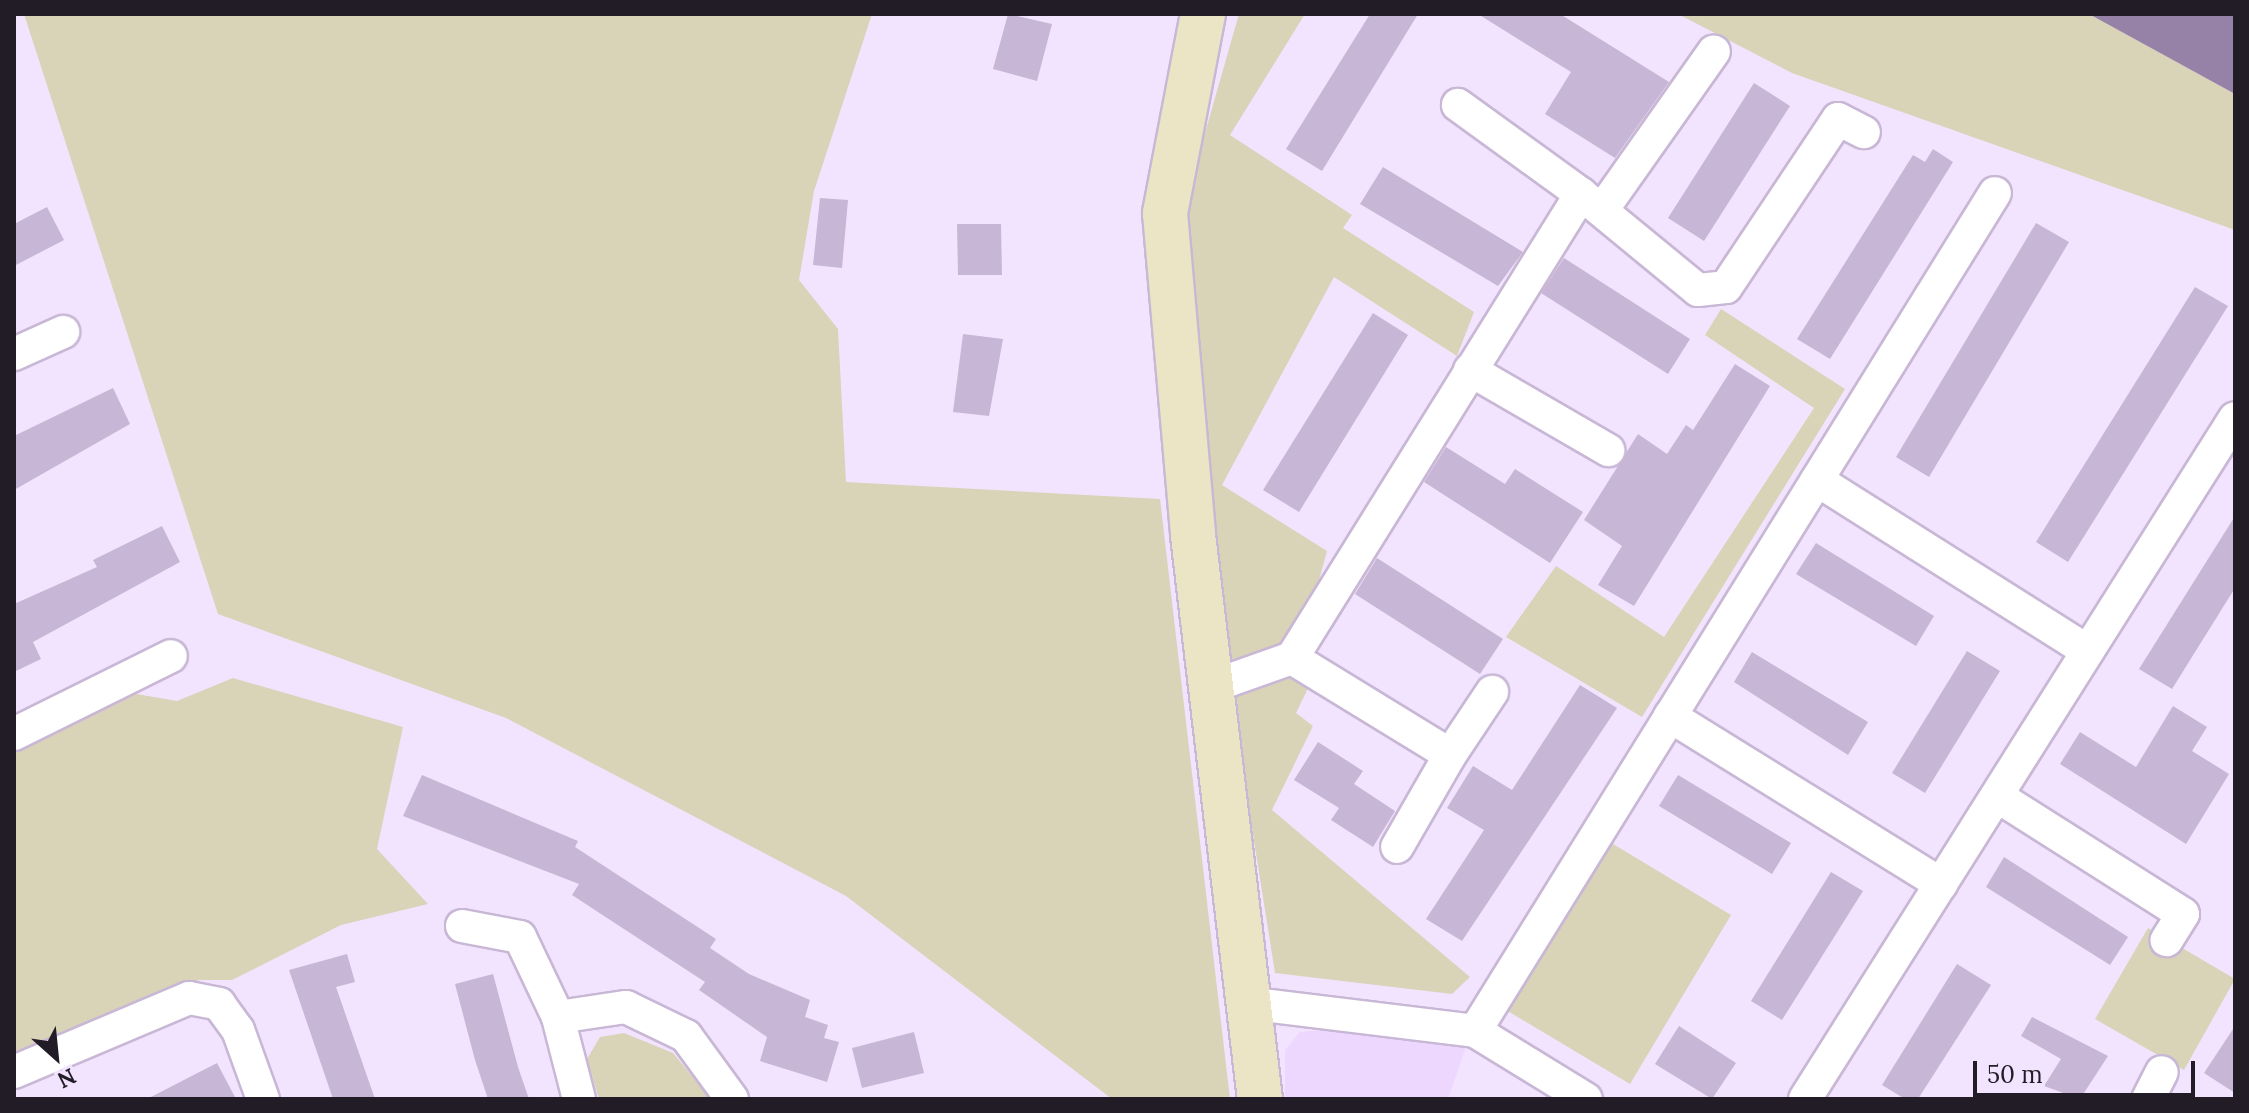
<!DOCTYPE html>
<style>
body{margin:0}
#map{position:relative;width:2249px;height:1113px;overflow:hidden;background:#f2e4fe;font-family:Lora,serif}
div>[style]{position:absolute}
.built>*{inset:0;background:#edd7fe}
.green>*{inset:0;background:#d9d3b8}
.water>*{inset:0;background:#9782a7}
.building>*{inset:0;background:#c7b6d5}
.roads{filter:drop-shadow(2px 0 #c8b7d5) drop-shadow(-2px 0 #c8b7d5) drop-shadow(0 2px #c8b7d5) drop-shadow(0 -2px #c8b7d5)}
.minor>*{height:32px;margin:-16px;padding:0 16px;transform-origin:16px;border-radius:16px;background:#fff}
.secondary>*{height:44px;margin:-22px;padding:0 22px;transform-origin:22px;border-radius:22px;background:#ece5c5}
span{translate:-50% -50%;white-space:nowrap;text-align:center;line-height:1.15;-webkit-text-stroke:6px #f2e4fe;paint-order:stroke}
.frame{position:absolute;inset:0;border:16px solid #221c27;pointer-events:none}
.north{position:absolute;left:16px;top:1017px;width:80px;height:80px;-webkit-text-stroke:6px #f2e4fe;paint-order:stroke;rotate:153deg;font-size:22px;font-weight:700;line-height:32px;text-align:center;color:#221c27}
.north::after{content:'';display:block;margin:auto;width:28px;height:36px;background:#221c27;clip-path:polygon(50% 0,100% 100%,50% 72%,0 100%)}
.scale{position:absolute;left:1973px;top:1061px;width:222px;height:36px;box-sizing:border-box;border:4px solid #221c27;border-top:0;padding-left:10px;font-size:24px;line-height:28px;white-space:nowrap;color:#221c27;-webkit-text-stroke:6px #f2e4fe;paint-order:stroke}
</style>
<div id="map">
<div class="built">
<i style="clip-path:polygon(1334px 1029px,1467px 1044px,1448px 1099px,1285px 1099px,1285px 1050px,1300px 1032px)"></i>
</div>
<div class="green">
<i style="clip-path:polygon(24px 14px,872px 14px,814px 191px,799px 280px,838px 329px,846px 482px,1160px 499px,1230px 1099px,1112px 1099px,846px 896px,506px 718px,218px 614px)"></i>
<i style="clip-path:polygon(1239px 14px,1305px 14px,1230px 135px,1352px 215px,1343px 228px,1474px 312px,1457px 356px,1334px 277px,1222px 485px,1327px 551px,1296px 664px,1313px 678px,1296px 713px,1313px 726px,1272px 810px,1470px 977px,1452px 994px,1275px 973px,1231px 696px,1187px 196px)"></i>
<i style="clip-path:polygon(1678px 14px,2089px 14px,2235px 94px,2235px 230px,1792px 73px)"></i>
<i style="clip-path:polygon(1721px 309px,1845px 389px,1642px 717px,1506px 637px,1556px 566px,1664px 637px,1814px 408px,1705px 335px)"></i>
<i style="clip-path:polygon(233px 678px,403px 727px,377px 849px,428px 904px,341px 925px,232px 980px,199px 980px,14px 1057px,14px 754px,125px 692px,177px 701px)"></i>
<i style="clip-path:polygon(1608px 841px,1731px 915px,1630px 1084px,1506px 1010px)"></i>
<i style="clip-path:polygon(2148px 928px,2235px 979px,2184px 1070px,2095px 1019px)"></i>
<i style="clip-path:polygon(624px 1033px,673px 1053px,711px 1099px,599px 1099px,587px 1059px,600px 1037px)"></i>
</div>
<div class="water">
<i style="clip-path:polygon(2089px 14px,2235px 14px,2235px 94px)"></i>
</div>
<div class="building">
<i style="clip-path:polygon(1008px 14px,1052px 24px,1037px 81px,993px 69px)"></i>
<i style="clip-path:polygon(1370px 14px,1418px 14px,1322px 171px,1286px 149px)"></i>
<i style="clip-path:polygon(1478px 14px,1560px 14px,1669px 82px,1615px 158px,1545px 114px,1571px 72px)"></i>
<i style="clip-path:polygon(1754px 83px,1790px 106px,1704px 241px,1668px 218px)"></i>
<i style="clip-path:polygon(1933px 149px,1953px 162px,1830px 359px,1797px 339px,1913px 155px,1925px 162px)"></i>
<i style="clip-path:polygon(1383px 167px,1523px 252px,1498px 286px,1360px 204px)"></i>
<i style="clip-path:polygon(820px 198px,848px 200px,842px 268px,813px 265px)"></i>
<i style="clip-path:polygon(47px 207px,64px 240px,14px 266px,14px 224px)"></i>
<i style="clip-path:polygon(2036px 223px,2069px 242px,1929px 477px,1896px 457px)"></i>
<i style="clip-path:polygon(957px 224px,1001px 224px,1002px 275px,958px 275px)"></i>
<i style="clip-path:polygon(1564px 258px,1690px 339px,1668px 374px,1541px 293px)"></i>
<i style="clip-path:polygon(2195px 287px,2228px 306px,2068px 562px,2036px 542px)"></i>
<i style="clip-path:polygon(1373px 313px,1408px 335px,1299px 512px,1263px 490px)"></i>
<i style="clip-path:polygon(963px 334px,1003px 339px,989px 416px,953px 412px)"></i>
<i style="clip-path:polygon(1735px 364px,1770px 386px,1634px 606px,1598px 585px,1622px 546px,1584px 520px,1638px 434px,1667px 454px,1686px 425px,1693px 430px)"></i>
<i style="clip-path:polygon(113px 388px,130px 424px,14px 490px,14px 436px)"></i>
<i style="clip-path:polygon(1446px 447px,1505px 484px,1515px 469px,1583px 512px,1550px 563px,1424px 482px)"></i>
<i style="clip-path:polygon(2235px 516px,2235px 588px,2172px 689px,2139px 669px)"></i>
<i style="clip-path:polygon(162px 526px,180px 562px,33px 642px,41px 659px,14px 672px,14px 604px,97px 567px,93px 560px)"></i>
<i style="clip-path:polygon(1816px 543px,1934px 616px,1916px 646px,1796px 574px)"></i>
<i style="clip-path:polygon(1377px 558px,1503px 639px,1480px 674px,1355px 594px)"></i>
<i style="clip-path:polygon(1967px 651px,2000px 671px,1925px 793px,1892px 773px)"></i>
<i style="clip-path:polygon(1752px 652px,1868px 722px,1848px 755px,1734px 682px)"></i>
<i style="clip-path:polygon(1580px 685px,1617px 708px,1462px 941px,1426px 919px,1484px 830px,1447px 808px,1473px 766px,1512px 790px)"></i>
<i style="clip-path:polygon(2173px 706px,2207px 727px,2192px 751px,2229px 774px,2186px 844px,2060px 764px,2080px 732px,2136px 767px)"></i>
<i style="clip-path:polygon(1318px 742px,1363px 771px,1354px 784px,1395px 811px,1373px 847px,1331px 820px,1339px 808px,1294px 780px)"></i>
<i style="clip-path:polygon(422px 775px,578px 841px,575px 847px,716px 939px,710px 948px,749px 974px,810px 1000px,805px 1017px,828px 1025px,824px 1038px,839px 1042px,827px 1082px,760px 1061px,767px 1037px,699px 990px,705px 982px,572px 895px,579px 884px,403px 816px)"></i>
<i style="clip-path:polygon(1678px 775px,1791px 843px,1772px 874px,1659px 806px)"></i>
<i style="clip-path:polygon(2004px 857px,2128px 937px,2110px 965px,1986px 887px)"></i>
<i style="clip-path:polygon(1831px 872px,1863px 891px,1782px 1020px,1751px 1001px)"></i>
<i style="clip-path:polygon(347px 954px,355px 982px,336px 987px,375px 1099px,333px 1099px,289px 970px)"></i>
<i style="clip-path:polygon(1957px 964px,1991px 985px,1918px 1099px,1905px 1099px,1882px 1085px)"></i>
<i style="clip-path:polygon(493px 974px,518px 1067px,529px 1099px,488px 1099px,475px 1060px,455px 984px)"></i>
<i style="clip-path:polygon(2032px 1017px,2108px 1056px,2080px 1099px,2044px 1086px,2061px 1059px,2021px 1036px)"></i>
<i style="clip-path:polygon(1679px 1026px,1736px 1063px,1712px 1099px,1655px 1064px)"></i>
<i style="clip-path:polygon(2235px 1026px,2235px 1093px,2204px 1073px)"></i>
<i style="clip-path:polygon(914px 1032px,924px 1073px,862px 1088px,852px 1048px)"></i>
<i style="clip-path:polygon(217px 1063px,236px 1099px,147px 1099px)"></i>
</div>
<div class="roads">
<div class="minor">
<i style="left:1581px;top:194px;width:151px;rotate:39.4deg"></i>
<i style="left:1698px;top:290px;width:28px;rotate:-6deg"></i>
<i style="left:1726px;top:287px;width:202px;rotate:-56.3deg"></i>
<i style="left:1838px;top:119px;width:29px;rotate:27deg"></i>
<i style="left:1602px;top:210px;width:194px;rotate:-54.8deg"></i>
<i style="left:14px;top:354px;width:54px;rotate:-24.2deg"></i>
<i style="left:1470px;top:370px;width:160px;rotate:30.1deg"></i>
<i style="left:1817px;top:480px;width:320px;rotate:32.3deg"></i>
<i style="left:1292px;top:658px;width:185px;rotate:31.5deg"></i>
<i style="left:1450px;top:755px;width:106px;rotate:119.9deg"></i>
<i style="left:1210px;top:687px;width:87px;rotate:-19.5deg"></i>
<i style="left:1292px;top:658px;width:547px;rotate:-58.08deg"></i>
<i style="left:1581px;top:194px;width:152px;rotate:-144.1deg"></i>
<i style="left:1670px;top:716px;width:319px;rotate:31.8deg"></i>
<i style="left:14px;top:734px;width:175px;rotate:-26.4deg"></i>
<i style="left:1450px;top:755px;width:76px;rotate:-56.3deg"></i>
<i style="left:1997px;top:796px;width:220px;rotate:32.4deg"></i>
<i style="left:2183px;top:914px;width:31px;rotate:122deg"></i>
<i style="left:462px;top:926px;width:59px;rotate:10.7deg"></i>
<i style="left:520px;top:937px;width:89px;rotate:64.6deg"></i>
<i style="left:1247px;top:1003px;width:230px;rotate:7deg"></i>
<i style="left:1475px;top:1031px;width:130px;rotate:31.5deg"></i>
<i style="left:1475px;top:1031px;width:986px;rotate:-58.18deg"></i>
<i style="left:14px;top:1072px;width:190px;rotate:-22.9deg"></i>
<i style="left:189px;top:998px;width:31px;rotate:11deg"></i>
<i style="left:219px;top:1004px;width:32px;rotate:54deg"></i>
<i style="left:238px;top:1030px;width:73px;rotate:70.1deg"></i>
<i style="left:579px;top:1099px;width:85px;rotate:-104.4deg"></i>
<i style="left:558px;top:1017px;width:69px;rotate:-8.4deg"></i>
<i style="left:626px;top:1007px;width:67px;rotate:25.8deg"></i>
<i style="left:686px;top:1036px;width:78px;rotate:53.9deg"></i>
<i style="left:1805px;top:1099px;width:805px;rotate:-57.73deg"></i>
<i style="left:2148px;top:1099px;width:30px;rotate:-63deg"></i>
</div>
<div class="secondary">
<i style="left:1203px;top:14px;width:203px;rotate:100.8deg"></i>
<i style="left:1165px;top:213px;width:323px;rotate:85deg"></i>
<i style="left:1193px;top:535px;width:568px;rotate:83.23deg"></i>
</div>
</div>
<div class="frame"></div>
<div class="north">N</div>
<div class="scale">50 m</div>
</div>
